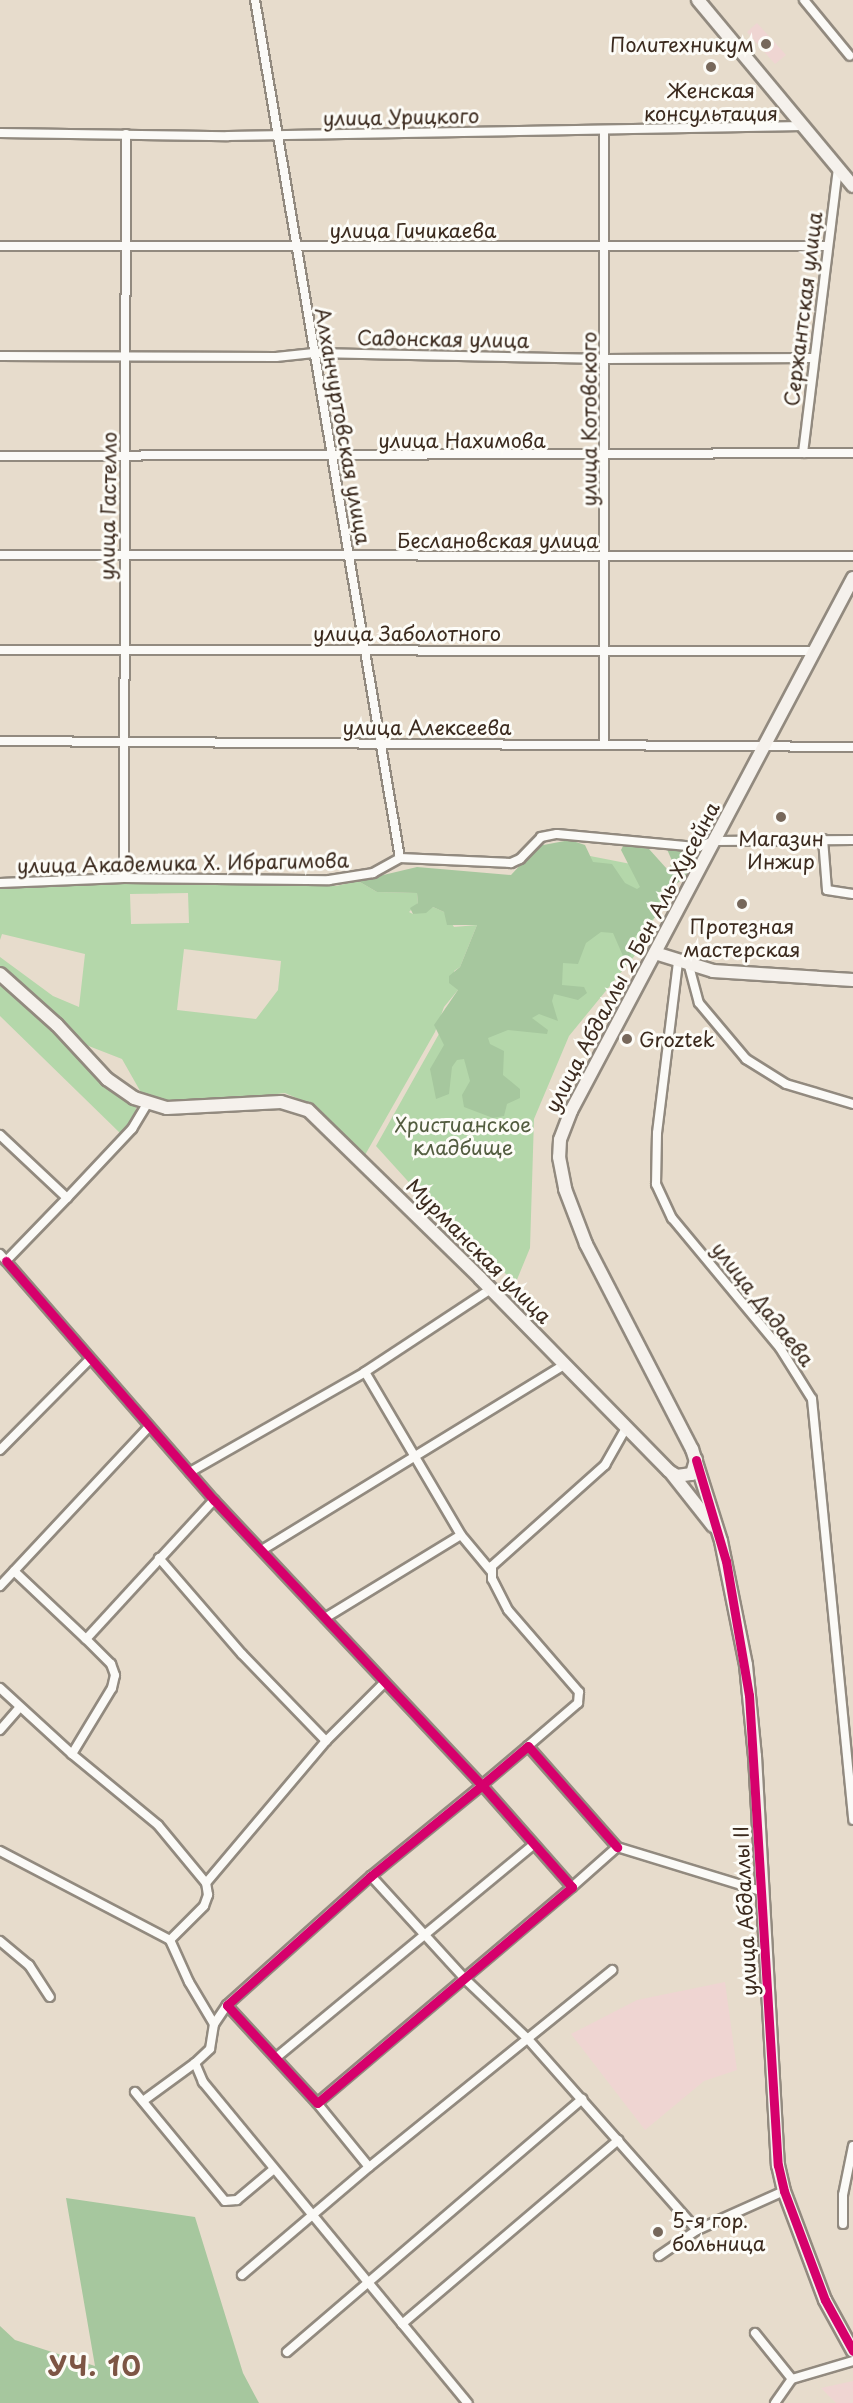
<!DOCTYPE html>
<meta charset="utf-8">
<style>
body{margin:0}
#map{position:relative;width:853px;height:2403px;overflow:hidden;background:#e7dccc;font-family:"Playpen Sans",sans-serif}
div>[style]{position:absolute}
.built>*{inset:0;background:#efd5d2}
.green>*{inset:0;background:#b4d7aa}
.forest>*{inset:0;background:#a6c79e}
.roads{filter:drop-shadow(2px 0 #928a7f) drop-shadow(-2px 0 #928a7f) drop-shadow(0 2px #928a7f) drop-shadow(0 -2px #928a7f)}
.street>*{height:8px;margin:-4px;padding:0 4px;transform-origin:4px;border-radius:4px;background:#fbfaf7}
.secondary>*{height:12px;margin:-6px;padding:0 6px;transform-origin:6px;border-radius:6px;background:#f5f1ec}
.cycleway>*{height:9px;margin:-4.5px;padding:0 4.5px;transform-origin:4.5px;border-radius:4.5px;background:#d6006c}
.dots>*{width:16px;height:16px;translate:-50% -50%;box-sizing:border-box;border:3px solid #fdfcf7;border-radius:50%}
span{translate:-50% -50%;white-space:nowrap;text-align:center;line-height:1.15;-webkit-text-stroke:6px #fdfcf7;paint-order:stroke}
.poi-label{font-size:20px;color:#3b2a1e}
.right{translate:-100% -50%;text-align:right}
.left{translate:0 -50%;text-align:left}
.street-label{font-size:20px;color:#3b2a1e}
.park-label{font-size:20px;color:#535d40}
.district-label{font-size:26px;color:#7d5544;font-weight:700;letter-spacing:1.5px}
</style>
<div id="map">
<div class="built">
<i style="clip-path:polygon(757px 23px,786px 55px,775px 64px,747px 32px)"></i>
<i style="clip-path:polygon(725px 1982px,737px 2070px,704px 2081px,645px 2130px,571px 2034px,637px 2000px)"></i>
<i style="clip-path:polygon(853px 2381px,853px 2403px,836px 2403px,821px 2388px)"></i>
</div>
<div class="green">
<i style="clip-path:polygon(544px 847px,677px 873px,636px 954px,569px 1036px,534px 1119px,530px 1248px,516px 1282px,454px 1232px,376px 1146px)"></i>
<i style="clip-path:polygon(evenodd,144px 880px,336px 886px,358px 881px,377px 892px,417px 893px,418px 903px,409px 912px,413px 914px,433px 907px,444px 912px,454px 927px,477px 925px,460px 967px,454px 971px,458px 990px,444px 1007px,435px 1032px,365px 1155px,317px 1107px,285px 1093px,197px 1104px,163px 1103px,143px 1096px,122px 1059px,81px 1043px,49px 1009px,0 969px,0 957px,53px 996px,79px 1007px,85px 954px,2px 934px,0 940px,0 886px,54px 887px,144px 880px,188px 893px,189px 923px,131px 924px,130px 894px,188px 893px,144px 880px,184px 949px,281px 961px,278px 990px,256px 1019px,177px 1010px,184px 949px)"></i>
<i style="clip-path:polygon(0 978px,52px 1025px,105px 1083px,136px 1107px,135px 1118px,120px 1133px,0 1016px)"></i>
</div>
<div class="forest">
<i style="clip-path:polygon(570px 840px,585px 845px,593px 862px,612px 864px,625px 883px,637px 889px,640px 887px,621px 850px,624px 844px,649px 849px,667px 869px,673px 863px,666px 847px,697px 852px,699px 861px,679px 882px,658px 895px,660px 914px,647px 923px,643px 934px,635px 936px,630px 957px,623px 956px,613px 933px,601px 932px,586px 943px,578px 964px,563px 963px,562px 985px,584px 987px,587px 993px,578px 1000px,554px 994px,552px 1001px,558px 1021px,539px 1014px,532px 1018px,548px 1030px,547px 1034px,508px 1030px,488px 1038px,490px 1044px,504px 1051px,503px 1075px,520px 1089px,520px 1098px,507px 1104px,504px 1116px,493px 1118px,464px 1107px,462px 1095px,470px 1081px,464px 1059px,457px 1060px,452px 1067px,449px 1094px,436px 1099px,430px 1069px,444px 1045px,434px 1025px,458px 990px,449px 983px,449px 976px,460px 967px,477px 925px,447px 925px,444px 912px,433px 907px,426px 913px,413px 914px,410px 908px,418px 903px,417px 893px,377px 892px,358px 881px,417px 867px,511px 875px,538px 846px)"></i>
<i style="clip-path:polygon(66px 2198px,195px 2217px,243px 2373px,259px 2403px,0 2403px,0 2326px,15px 2340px,95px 2366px)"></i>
</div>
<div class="roads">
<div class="street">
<i style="left:255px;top:0;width:870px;rotate:80.41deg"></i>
<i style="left:804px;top:0;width:72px;rotate:50.6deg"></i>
<i style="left:0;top:133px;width:228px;rotate:0.8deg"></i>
<i style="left:228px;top:136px;width:575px;rotate:-1deg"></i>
<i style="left:0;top:246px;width:827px"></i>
<i style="left:0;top:356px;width:276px;rotate:0.2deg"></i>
<i style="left:276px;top:357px;width:38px;rotate:-6deg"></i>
<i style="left:314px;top:353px;width:292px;rotate:1.2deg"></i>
<i style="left:606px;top:359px;width:207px;rotate:-0.3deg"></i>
<i style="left:803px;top:453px;width:287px;rotate:-83deg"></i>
<i style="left:0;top:456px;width:853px;rotate:-0.2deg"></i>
<i style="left:0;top:555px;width:853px;rotate:0.07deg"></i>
<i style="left:0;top:650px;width:815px;rotate:0.07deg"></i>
<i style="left:0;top:741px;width:853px;rotate:0.4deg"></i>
<i style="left:604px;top:744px;width:613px;rotate:-90deg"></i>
<i style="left:823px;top:839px;width:51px;rotate:85.5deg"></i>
<i style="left:827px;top:890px;width:26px;rotate:9deg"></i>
<i style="left:124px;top:878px;width:744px;rotate:-89.85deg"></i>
<i style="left:0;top:883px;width:124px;rotate:-2.3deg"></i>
<i style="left:124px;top:878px;width:205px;rotate:0.6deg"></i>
<i style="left:329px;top:880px;width:45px;rotate:-9deg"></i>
<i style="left:373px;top:873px;width:31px;rotate:-29deg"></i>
<i style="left:400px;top:858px;width:111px;rotate:2.6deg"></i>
<i style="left:511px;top:863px;width:10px;rotate:-24deg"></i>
<i style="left:520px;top:859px;width:30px;rotate:-46deg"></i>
<i style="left:541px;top:837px;width:16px;rotate:-11deg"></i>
<i style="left:557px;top:834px;width:142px;rotate:5.3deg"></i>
<i style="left:698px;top:847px;width:17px;rotate:-21deg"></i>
<i style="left:714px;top:841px;width:139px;rotate:-0.4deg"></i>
<i style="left:678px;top:962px;width:172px;rotate:97deg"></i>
<i style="left:657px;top:1133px;width:51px;rotate:91.1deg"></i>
<i style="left:656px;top:1184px;width:38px;rotate:65deg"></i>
<i style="left:672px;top:1218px;width:169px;rotate:50.3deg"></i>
<i style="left:780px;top:1348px;width:60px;rotate:57.9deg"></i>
<i style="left:812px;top:1399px;width:423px;rotate:84.4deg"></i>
<i style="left:689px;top:966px;width:38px;rotate:75deg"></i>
<i style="left:699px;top:1003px;width:73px;rotate:50deg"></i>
<i style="left:746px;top:1059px;width:47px;rotate:32deg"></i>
<i style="left:786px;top:1084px;width:70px;rotate:16.6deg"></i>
<i style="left:0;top:1135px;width:92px;rotate:43.2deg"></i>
<i style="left:67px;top:1198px;width:95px;rotate:-46.7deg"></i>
<i style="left:132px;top:1129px;width:29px;rotate:-59deg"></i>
<i style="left:0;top:1254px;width:9px;rotate:49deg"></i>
<i style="left:6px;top:1261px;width:88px;rotate:-45.9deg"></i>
<i style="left:6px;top:1261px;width:317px;rotate:49deg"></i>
<i style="left:214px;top:1500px;width:391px;rotate:46.8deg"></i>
<i style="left:482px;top:1785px;width:60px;rotate:-40.3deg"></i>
<i style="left:528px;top:1746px;width:135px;rotate:48.6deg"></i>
<i style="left:365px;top:1372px;width:189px;rotate:59.5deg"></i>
<i style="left:461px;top:1535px;width:47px;rotate:50.2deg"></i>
<i style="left:0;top:1450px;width:127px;rotate:-45.3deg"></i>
<i style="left:190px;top:1472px;width:202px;rotate:-29.7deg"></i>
<i style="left:365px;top:1372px;width:151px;rotate:-33.4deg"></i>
<i style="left:262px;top:1550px;width:356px;rotate:-31.5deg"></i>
<i style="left:159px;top:1558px;width:127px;rotate:49.2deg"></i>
<i style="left:242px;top:1654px;width:121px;rotate:46deg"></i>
<i style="left:326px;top:1741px;width:83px;rotate:-45deg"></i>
<i style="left:14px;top:1571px;width:99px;rotate:43.4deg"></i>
<i style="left:0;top:1586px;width:218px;rotate:-46.9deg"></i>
<i style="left:325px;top:1618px;width:159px;rotate:-31.4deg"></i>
<i style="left:0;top:1688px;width:98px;rotate:42.5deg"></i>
<i style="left:0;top:1730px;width:30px;rotate:-49deg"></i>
<i style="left:528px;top:1746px;width:66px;rotate:-40.7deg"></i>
<i style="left:578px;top:1703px;width:11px;rotate:-85deg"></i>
<i style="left:579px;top:1692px;width:108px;rotate:-130.9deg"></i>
<i style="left:508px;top:1610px;width:35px;rotate:-117deg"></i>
<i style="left:492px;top:1579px;width:13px;rotate:-90deg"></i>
<i style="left:492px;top:1566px;width:152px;rotate:-41.8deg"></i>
<i style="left:605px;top:1465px;width:43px;rotate:-60.4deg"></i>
<i style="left:482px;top:1785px;width:136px;rotate:48.6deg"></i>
<i style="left:572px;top:1887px;width:334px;rotate:139.7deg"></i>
<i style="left:317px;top:2103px;width:133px;rotate:-132.6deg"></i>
<i style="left:227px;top:2005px;width:193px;rotate:-41.9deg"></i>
<i style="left:371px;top:1876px;width:144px;rotate:-39.3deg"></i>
<i style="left:0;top:1851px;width:192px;rotate:27.6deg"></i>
<i style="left:170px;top:1940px;width:46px;rotate:65.7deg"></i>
<i style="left:189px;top:1982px;width:49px;rotate:59.2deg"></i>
<i style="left:371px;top:1876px;width:139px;rotate:47.6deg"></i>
<i style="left:465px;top:1979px;width:86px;rotate:43.6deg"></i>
<i style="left:527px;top:2038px;width:256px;rotate:48.5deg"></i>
<i style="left:206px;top:1883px;width:186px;rotate:-49.8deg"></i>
<i style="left:572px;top:1887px;width:60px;rotate:-41.6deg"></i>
<i style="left:617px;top:1847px;width:151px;rotate:17deg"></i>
<i style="left:170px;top:1940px;width:48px;rotate:-45deg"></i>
<i style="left:204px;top:1906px;width:12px;rotate:-70deg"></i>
<i style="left:208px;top:1895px;width:12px;rotate:-99deg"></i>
<i style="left:206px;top:1883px;width:75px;rotate:-129.6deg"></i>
<i style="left:158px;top:1825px;width:112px;rotate:-140.5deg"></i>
<i style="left:72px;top:1754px;width:77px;rotate:-58.8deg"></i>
<i style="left:112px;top:1688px;width:13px;rotate:-77deg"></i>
<i style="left:115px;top:1675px;width:12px;rotate:-110deg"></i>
<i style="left:111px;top:1664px;width:35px;rotate:-135deg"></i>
<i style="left:86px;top:1639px;width:189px;rotate:-47.4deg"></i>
<i style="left:0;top:1941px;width:38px;rotate:40deg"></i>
<i style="left:29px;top:1965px;width:38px;rotate:57deg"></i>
<i style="left:227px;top:2005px;width:23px;rotate:124deg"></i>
<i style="left:214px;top:2024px;width:25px;rotate:99deg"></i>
<i style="left:210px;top:2049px;width:21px;rotate:137deg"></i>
<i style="left:195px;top:2063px;width:21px;rotate:67deg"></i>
<i style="left:203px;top:2082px;width:416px;rotate:50.5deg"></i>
<i style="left:278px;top:2056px;width:332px;rotate:-39.6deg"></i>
<i style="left:135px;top:2092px;width:141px;rotate:50.5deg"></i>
<i style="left:225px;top:2201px;width:12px;rotate:-5deg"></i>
<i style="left:237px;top:2200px;width:48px;rotate:-40deg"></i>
<i style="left:143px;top:2101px;width:64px;rotate:-36.2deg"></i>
<i style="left:317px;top:2103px;width:82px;rotate:50.9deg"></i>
<i style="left:843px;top:2224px;width:29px;rotate:-90deg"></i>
<i style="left:843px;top:2195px;width:50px;rotate:-78.5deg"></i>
<i style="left:659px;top:2256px;width:46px;rotate:-34.4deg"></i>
<i style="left:697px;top:2230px;width:95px;rotate:-24.1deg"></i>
<i style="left:242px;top:2275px;width:167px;rotate:-40.4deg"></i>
<i style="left:369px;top:2167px;width:313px;rotate:-39deg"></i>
<i style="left:402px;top:2324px;width:284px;rotate:-40.4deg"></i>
<i style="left:755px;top:2333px;width:59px;rotate:51.2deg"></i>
<i style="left:792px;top:2379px;width:64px;rotate:-16.4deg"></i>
<i style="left:287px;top:2352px;width:389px;rotate:-40.6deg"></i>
<i style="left:775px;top:2403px;width:29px;rotate:-55deg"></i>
</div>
<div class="secondary">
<i style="left:698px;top:0;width:242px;rotate:50.2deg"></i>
<i style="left:853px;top:578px;width:603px;rotate:117.88deg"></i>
<i style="left:571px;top:1111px;width:31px;rotate:111deg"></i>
<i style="left:560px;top:1140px;width:17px;rotate:93deg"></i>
<i style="left:559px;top:1157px;width:33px;rotate:79deg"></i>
<i style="left:565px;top:1189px;width:59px;rotate:69.1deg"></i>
<i style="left:586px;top:1244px;width:231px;rotate:62.7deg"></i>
<i style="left:692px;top:1449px;width:96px;rotate:72.5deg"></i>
<i style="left:721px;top:1541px;width:126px;rotate:78.6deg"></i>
<i style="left:746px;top:1665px;width:91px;rotate:84.4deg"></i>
<i style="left:755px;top:1756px;width:410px;rotate:86.8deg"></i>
<i style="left:778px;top:2165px;width:27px;rotate:77deg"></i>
<i style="left:784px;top:2191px;width:116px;rotate:69.4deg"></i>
<i style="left:825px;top:2300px;width:58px;rotate:61.2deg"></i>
<i style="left:655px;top:953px;width:61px;rotate:17.2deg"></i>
<i style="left:713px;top:971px;width:140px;rotate:3.7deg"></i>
<i style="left:0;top:974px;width:76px;rotate:41.8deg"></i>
<i style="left:57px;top:1025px;width:74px;rotate:47.2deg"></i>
<i style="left:107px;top:1079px;width:33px;rotate:35deg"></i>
<i style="left:134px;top:1098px;width:34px;rotate:17deg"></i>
<i style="left:167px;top:1108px;width:114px;rotate:-3deg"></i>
<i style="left:281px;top:1102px;width:28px;rotate:17deg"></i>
<i style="left:308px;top:1110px;width:240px;rotate:44.3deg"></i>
<i style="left:480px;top:1278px;width:270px;rotate:45.6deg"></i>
<i style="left:669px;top:1471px;width:9px;rotate:32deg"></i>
<i style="left:677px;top:1476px;width:15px;rotate:-8deg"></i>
<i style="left:692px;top:1474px;width:15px;rotate:-74deg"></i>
<i style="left:672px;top:1474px;width:66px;rotate:51.7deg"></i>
</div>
</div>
<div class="cycleway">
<i style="left:6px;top:1261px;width:317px;rotate:49deg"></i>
<i style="left:214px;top:1500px;width:391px;rotate:46.8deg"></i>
<i style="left:482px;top:1785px;width:60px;rotate:-40.3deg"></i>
<i style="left:528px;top:1746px;width:135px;rotate:48.6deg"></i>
<i style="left:696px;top:1460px;width:105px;rotate:73.5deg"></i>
<i style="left:726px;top:1561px;width:136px;rotate:80.3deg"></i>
<i style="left:749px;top:1695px;width:471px;rotate:86.5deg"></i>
<i style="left:778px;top:2165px;width:27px;rotate:77deg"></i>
<i style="left:784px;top:2191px;width:116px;rotate:69.4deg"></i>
<i style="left:825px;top:2300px;width:58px;rotate:61.2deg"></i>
<i style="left:482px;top:1785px;width:136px;rotate:48.6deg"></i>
<i style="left:572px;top:1887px;width:334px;rotate:139.7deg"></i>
<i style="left:317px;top:2103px;width:133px;rotate:-132.6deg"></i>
<i style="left:227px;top:2005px;width:193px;rotate:-41.9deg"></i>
<i style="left:371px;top:1876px;width:144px;rotate:-39.3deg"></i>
</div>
<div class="dots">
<i style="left:766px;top:44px;background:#77685b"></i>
<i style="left:711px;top:67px;background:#77685b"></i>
<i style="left:781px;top:817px;background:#77685b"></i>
<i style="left:742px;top:904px;background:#77685b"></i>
<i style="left:627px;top:1039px;background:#77685b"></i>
<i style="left:658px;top:2232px;background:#77685b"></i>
</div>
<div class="poi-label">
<span class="right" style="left:754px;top:44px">Политехникум</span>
<span style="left:711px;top:102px">Женская<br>консультация</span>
<span style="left:781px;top:850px">Магазин<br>Инжир</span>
<span style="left:742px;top:938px">Протезная<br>мастерская</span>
<span class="left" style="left:639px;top:1039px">Groztek</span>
<span class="left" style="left:672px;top:2232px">5-я гор.<br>больница</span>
</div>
<div class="street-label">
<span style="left:401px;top:117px;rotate:-1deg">улица Урицкого</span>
<span style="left:413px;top:230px">улица Гичикаева</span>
<span style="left:803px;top:309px;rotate:-83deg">Сержантская улица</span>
<span style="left:443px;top:339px;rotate:1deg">Садонская улица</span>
<span style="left:589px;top:419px;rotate:-90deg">улица Котовского</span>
<span style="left:343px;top:426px;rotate:80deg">Алханчуртовская улица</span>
<span style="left:462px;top:440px">улица Нахимова</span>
<span style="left:108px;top:506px;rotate:-89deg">улица Гастелло</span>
<span style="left:498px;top:540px">Беслановская улица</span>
<span style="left:407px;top:633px">улица Заболотного</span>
<span style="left:427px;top:727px">улица Алексеева</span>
<span style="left:183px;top:863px;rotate:-1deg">улица Академика Х. Ибрагимова</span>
<span style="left:632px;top:957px;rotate:-62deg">улица Абдаллы 2 Бен Аль-Хусейна</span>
<span style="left:479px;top:1251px;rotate:45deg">Мурманская улица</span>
<span style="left:763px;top:1304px;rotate:52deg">улица Дадаева</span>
<span style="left:745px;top:1911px;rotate:-93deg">улица Абдаллы II</span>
</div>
<div class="park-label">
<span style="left:463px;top:1136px">Христианское<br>кладбище</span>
</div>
<div class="district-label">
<span style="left:95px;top:2366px">УЧ. 10</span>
</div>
</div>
